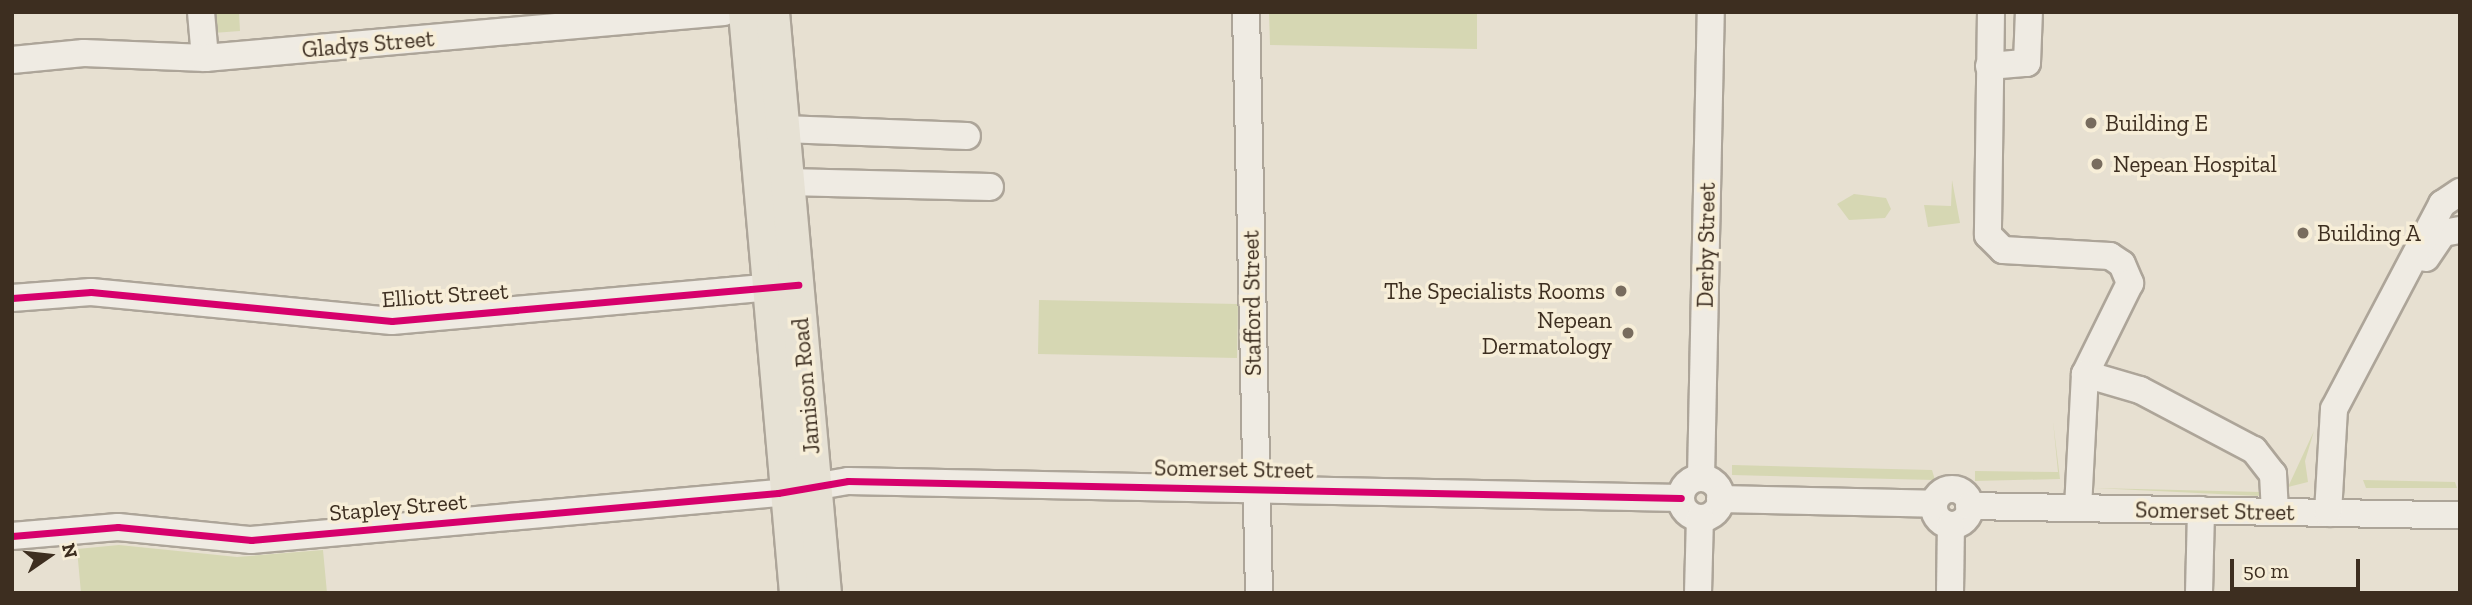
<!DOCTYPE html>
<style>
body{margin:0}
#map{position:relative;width:2472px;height:605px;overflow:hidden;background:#e7e0d1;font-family:"Zilla Slab",serif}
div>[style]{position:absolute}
.green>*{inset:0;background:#d6d7b3}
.roads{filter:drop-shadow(2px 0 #ada599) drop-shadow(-2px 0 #ada599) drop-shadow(0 2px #ada599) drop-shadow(0 -2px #ada599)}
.minor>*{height:26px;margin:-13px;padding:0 13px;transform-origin:13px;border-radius:13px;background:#efebe3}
.minor>.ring{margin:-13px;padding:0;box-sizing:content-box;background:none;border:26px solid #efebe3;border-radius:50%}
.major>*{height:33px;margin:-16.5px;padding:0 16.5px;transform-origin:16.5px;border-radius:16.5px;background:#e6e1d4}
.cycleway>*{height:7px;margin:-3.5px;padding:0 3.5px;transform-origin:3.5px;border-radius:3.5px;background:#d6006c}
.dots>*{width:19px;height:19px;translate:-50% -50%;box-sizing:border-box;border:4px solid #f7eed8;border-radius:50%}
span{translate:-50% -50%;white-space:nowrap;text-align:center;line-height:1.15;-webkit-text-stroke:7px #f7eed8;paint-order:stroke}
.street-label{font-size:23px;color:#3d2e20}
.poi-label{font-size:23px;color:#3d2e20}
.left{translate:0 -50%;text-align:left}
.right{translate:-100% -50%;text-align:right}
.frame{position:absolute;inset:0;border:14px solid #3d2e20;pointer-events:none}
.north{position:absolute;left:14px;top:521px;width:70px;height:70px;-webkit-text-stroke:5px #f7eed8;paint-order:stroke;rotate:76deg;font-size:19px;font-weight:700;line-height:28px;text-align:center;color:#3d2e20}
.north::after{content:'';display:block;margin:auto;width:24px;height:32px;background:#3d2e20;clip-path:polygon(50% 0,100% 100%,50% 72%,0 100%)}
.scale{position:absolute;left:2230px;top:559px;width:130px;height:32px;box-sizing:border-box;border:4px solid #3d2e20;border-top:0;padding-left:9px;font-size:21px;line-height:24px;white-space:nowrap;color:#3d2e20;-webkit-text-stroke:5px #f7eed8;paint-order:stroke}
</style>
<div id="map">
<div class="green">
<i style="clip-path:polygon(205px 12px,239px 12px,240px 31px,213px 33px)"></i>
<i style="clip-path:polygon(1269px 12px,1477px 12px,1477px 49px,1270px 45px)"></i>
<i style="clip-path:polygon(1952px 180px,1960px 223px,1928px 227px,1924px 205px,1951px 206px)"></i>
<i style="clip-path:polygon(1854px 194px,1886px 198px,1891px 209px,1885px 218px,1849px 220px,1837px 204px)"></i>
<i style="clip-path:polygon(1039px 300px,1238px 304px,1237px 358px,1038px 354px)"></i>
<i style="clip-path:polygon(2053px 421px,2060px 479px,1975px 481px,1975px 471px,2058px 472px)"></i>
<i style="clip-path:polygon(2314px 431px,2305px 461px,2308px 482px,2288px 487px)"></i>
<i style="clip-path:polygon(1732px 465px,1932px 470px,1935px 480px,1732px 475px)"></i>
<i style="clip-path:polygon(2363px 480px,2455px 482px,2457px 488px,2366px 488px)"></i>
<i style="clip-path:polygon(2094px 488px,2261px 492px,2260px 496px)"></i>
<i style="clip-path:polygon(119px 545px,237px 557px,323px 550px,327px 593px,81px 593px,77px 549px)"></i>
</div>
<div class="roads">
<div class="minor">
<i style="left:201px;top:12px;width:46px;rotate:85deg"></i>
<i style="left:1246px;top:12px;width:581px;rotate:88.72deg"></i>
<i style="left:1991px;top:12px;width:223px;rotate:90.8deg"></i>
<i style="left:1988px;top:235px;width:21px;rotate:45deg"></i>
<i style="left:2003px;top:250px;width:107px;rotate:3.2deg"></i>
<i style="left:2110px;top:256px;width:14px;rotate:34deg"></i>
<i style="left:2122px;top:264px;width:21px;rotate:67deg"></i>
<i style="left:2130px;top:283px;width:102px;rotate:116.3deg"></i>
<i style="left:2085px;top:374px;width:134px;rotate:93deg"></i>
<i style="left:12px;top:60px;width:72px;rotate:-5.6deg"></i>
<i style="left:84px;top:53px;width:121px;rotate:2.4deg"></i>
<i style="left:205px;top:58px;width:521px;rotate:-5.07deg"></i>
<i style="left:1989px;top:66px;width:38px;rotate:-5deg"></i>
<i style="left:2027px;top:63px;width:51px;rotate:-87.8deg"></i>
<i style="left:783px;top:129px;width:184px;rotate:2.2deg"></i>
<i style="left:788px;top:182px;width:202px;rotate:1.4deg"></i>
<i style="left:2426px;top:258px;width:30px;rotate:-56deg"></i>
<i style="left:2443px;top:233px;width:17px;rotate:-10deg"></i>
<i style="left:12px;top:298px;width:79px;rotate:-4.3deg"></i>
<i style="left:91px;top:292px;width:302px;rotate:5.5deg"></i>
<i style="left:392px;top:321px;width:398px;rotate:-5.1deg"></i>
<i style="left:2085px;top:374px;width:57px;rotate:16.2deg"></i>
<i style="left:2140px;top:390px;width:129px;rotate:27.8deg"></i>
<i style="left:2254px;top:450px;width:31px;rotate:52deg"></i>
<i style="left:2273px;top:474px;width:38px;rotate:87deg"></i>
<i style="left:1701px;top:478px;width:466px;rotate:-88.8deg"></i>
<i class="ring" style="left:1681px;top:478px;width:14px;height:14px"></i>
<i class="ring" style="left:1934px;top:489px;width:10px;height:10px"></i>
<i style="left:1720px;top:499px;width:214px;rotate:1.3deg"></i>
<i style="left:1969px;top:506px;width:491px;rotate:1.1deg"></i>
<i style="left:2328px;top:513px;width:104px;rotate:-86.7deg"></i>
<i style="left:2334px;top:409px;width:232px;rotate:-62.2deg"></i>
<i style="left:2442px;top:204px;width:22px;rotate:-34deg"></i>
<i style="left:12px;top:536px;width:106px;rotate:-4.9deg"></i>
<i style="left:118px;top:527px;width:134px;rotate:5.6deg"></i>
<i style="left:251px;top:540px;width:529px;rotate:-5.1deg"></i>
<i style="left:778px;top:493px;width:71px;rotate:-9.7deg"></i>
<i style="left:848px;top:481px;width:833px;rotate:1.17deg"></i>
<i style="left:1698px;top:593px;width:75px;rotate:-88.5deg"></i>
<i style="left:1950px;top:593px;width:68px;rotate:-89.2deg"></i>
<i style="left:2199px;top:593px;width:83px;rotate:-88.6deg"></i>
</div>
<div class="major">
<i style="left:745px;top:12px;width:583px;rotate:84.98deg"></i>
<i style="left:772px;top:12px;width:583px;rotate:84.89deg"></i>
</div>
</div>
<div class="cycleway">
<i style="left:12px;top:298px;width:79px;rotate:-4.3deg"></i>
<i style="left:91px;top:292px;width:302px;rotate:5.5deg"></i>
<i style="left:392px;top:321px;width:408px;rotate:-5.1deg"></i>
<i style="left:12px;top:536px;width:106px;rotate:-4.9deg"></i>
<i style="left:118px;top:527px;width:134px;rotate:5.6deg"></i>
<i style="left:251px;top:540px;width:529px;rotate:-5.1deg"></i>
<i style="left:778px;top:493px;width:71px;rotate:-9.7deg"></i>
<i style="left:848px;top:481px;width:833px;rotate:1.17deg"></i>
</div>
<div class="dots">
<i style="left:2091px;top:123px;background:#786c5e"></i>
<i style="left:2097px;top:164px;background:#786c5e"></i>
<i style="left:2303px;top:233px;background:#786c5e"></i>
<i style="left:1621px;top:291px;background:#786c5e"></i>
<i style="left:1628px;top:333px;background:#786c5e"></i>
</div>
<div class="street-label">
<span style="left:368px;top:44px;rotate:-5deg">Gladys Street</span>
<span style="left:1706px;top:245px;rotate:-89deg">Derby Street</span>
<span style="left:445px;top:295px;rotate:-4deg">Elliott Street</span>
<span style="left:1252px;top:303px;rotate:-91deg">Stafford Street</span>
<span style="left:806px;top:386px;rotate:-95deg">Jamison Road</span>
<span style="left:1234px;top:469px;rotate:1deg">Somerset Street</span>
<span style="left:398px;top:507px;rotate:-5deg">Stapley Street</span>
<span style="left:2215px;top:511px;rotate:1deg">Somerset Street</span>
</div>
<div class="poi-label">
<span class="left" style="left:2105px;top:123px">Building E</span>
<span class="left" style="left:2113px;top:164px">Nepean Hospital</span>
<span class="left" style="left:2317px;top:233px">Building A</span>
<span class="right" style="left:1605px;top:291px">The Specialists Rooms</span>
<span class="right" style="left:1612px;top:333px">Nepean<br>Dermatology</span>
</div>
<div class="frame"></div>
<div class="north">N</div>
<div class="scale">50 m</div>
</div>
